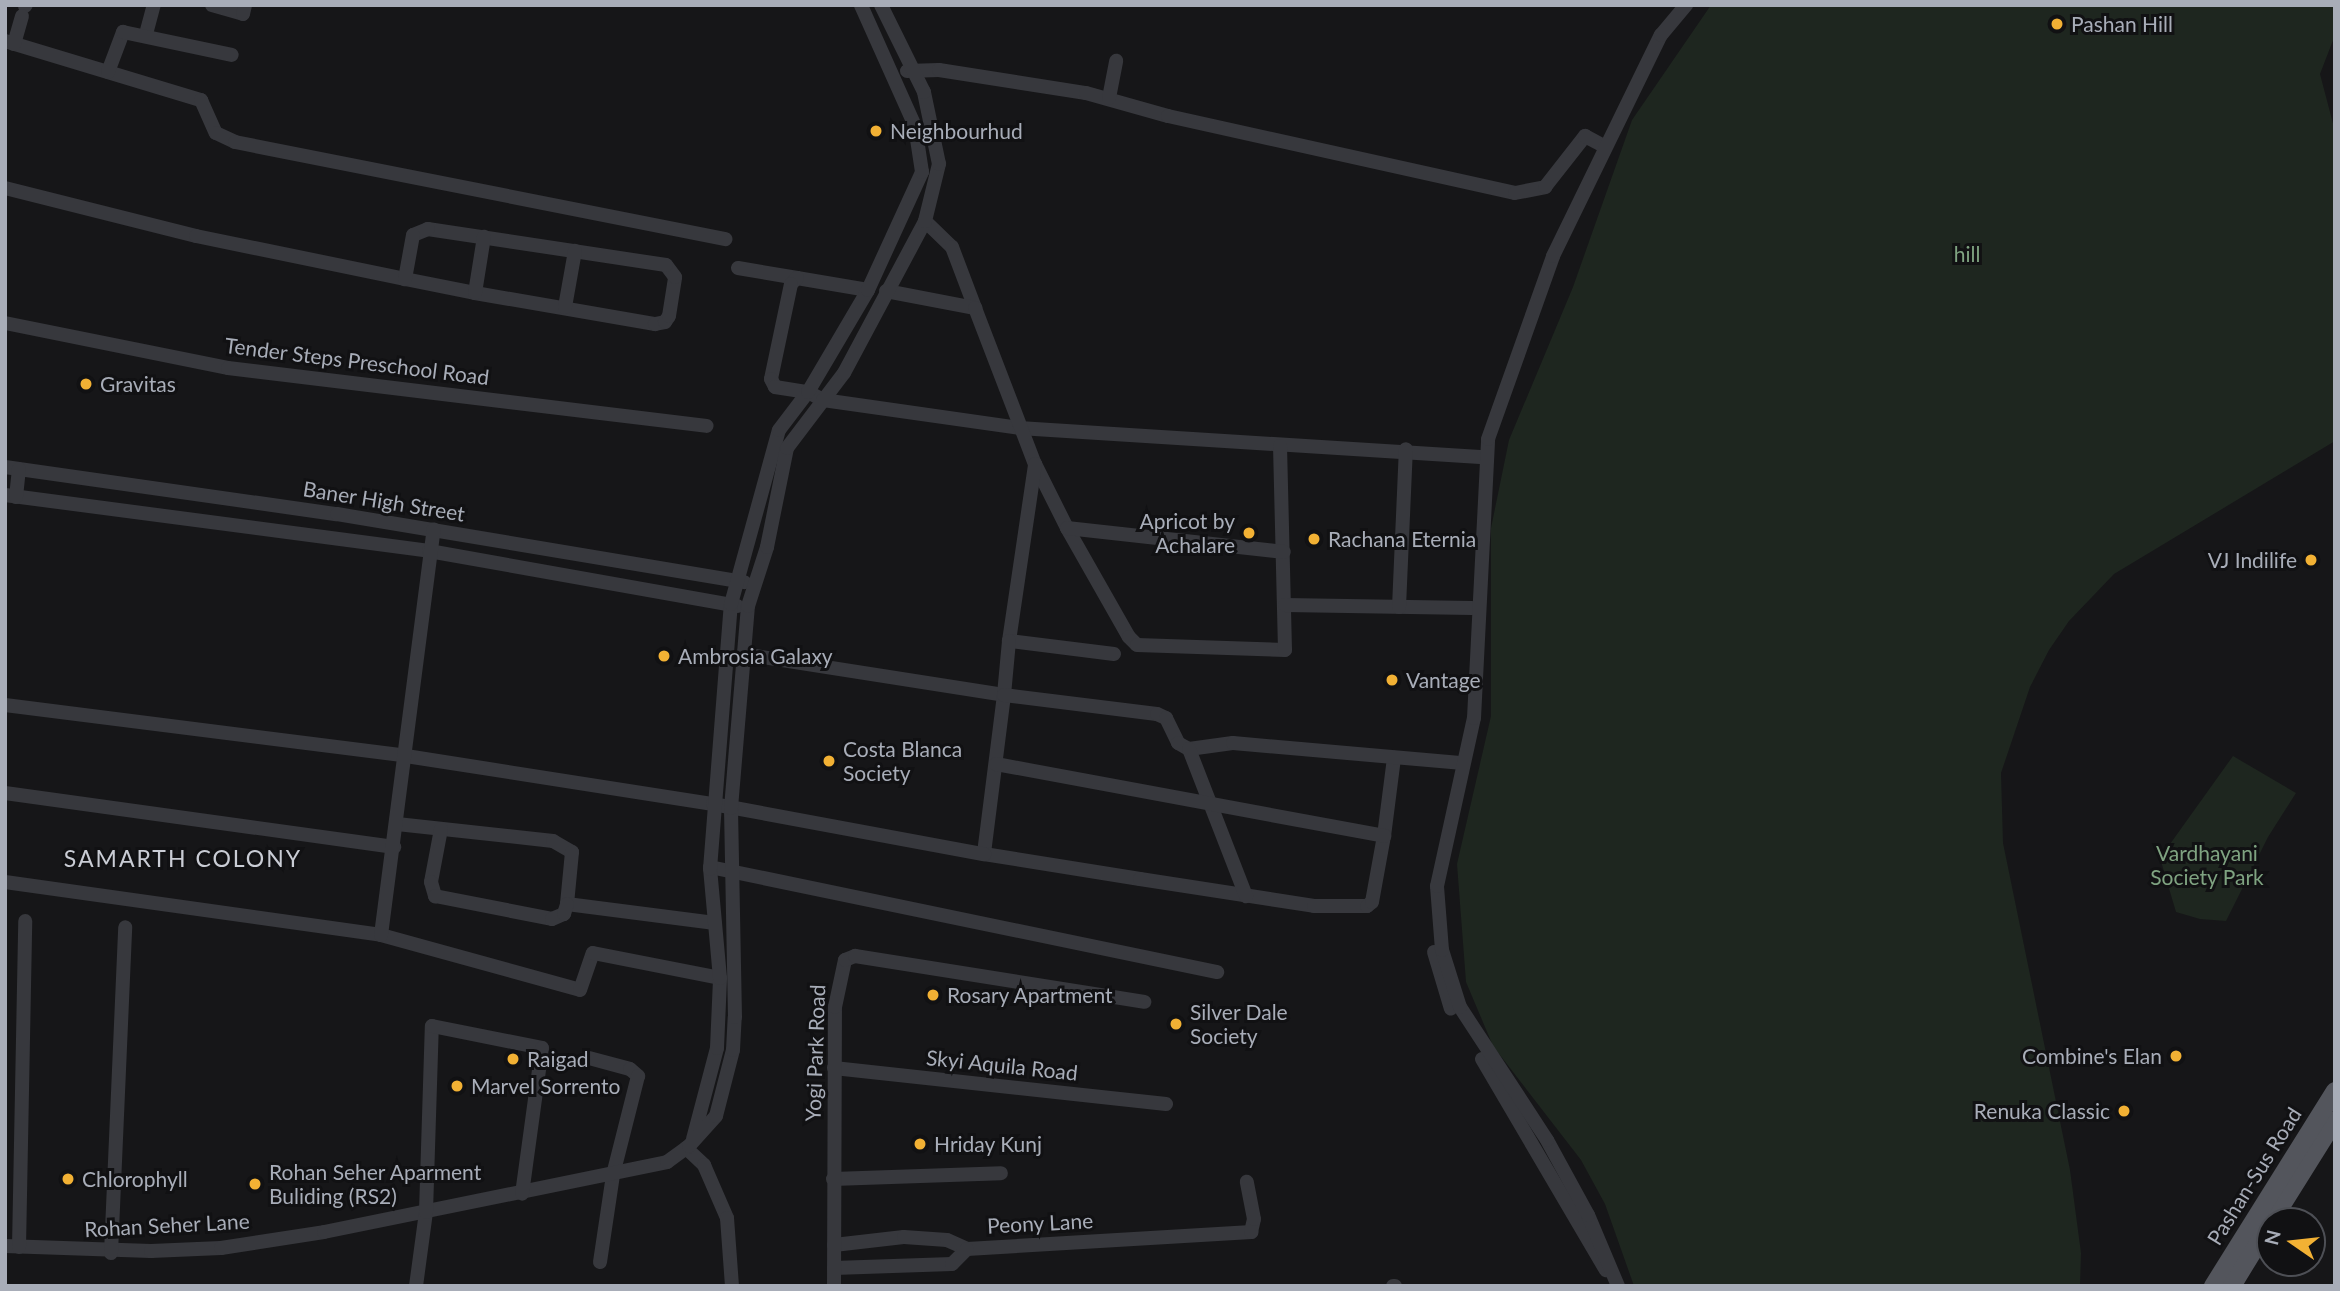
<!DOCTYPE html>
<style>
body{margin:0}
#map{position:relative;width:2340px;height:1291px;overflow:hidden;background:#161618;font-family:Lato,sans-serif}
div>[style]{position:absolute}
.green>*{inset:0;background:#1e261f}
.minor>*{height:14px;margin:-7px;padding:0 7px;transform-origin:7px;border-radius:7px;background:#37383d}
.major>*{height:18px;margin:-9px;padding:0 9px;transform-origin:9px;border-radius:9px;background:#53555c}
.dots>*{width:19px;height:19px;translate:-50% -50%;box-sizing:border-box;border:4px solid #111113;border-radius:50%}
span{translate:-50% -50%;white-space:nowrap;text-align:center;line-height:1.15;-webkit-text-stroke:6px #111113;paint-order:stroke}
.poi-label{font-size:21px;color:#a8adb8}
.left{translate:0 -50%;text-align:left}
.right{translate:-100% -50%;text-align:right}
.park-label{font-size:21px;color:#7fa381}
.street-label{font-size:21px;color:#a8adb8}
.neighbourhood-label{font-size:23px;color:#c9ccd4;letter-spacing:2px}
.frame{position:absolute;inset:0;border:7px solid #a8adb8;pointer-events:none}
.north{position:absolute;left:2256px;top:1207px;width:70px;height:70px;box-sizing:border-box;background:#111113;border:2px solid #4d4f55;border-radius:50%;rotate:284deg;font-size:19px;font-weight:700;line-height:28px;text-align:center;color:#a8adb8}
.north::after{content:'';display:block;margin:auto;width:24px;height:32px;background:#f2b134;clip-path:polygon(50% 0,100% 100%,50% 72%,0 100%)}
</style>
<div id="map">
<div class="green">
<i style="clip-path:polygon(1711px 5px,2335px 5px,2335px 35px,2320px 74px,2335px 131px,2335px 441px,2114px 574px,2069px 621px,2049px 650px,2030px 687px,2001px 773px,2003px 843px,2070px 1170px,2081px 1253px,2080px 1286px,1634px 1286px,1605px 1204px,1581px 1160px,1493px 1046px,1466px 982px,1457px 864px,1491px 716px,1491px 528px,1509px 440px,1573px 287px,1632px 120px)"></i>
<i style="clip-path:polygon(2233px 756px,2296px 793px,2268px 837px,2226px 921px,2200px 919px,2176px 912px,2160px 858px)"></i>
</div>
<div class="minor">
<i style="left:212px;top:5px;width:32px;rotate:16deg"></i>
<i style="left:243px;top:14px;width:9px;rotate:-77deg"></i>
<i style="left:25px;top:6px;width:1px;rotate:-45deg"></i>
<i style="left:146px;top:34px;width:30px;rotate:-75deg"></i>
<i style="left:5px;top:41px;width:205px;rotate:16.8deg"></i>
<i style="left:201px;top:100px;width:36px;rotate:66deg"></i>
<i style="left:216px;top:133px;width:21px;rotate:25deg"></i>
<i style="left:235px;top:142px;width:500px;rotate:11.2deg"></i>
<i style="left:14px;top:44px;width:29px;rotate:-74deg"></i>
<i style="left:907px;top:71px;width:32px;rotate:-2deg"></i>
<i style="left:939px;top:70px;width:149px;rotate:8.9deg"></i>
<i style="left:1086px;top:93px;width:85px;rotate:15.7deg"></i>
<i style="left:1168px;top:116px;width:355px;rotate:12.5deg"></i>
<i style="left:1515px;top:193px;width:31px;rotate:-11deg"></i>
<i style="left:1545px;top:187px;width:65px;rotate:-51.9deg"></i>
<i style="left:1585px;top:136px;width:21px;rotate:28deg"></i>
<i style="left:108px;top:72px;width:43px;rotate:-69.4deg"></i>
<i style="left:123px;top:32px;width:111px;rotate:11.9deg"></i>
<i style="left:1109px;top:98px;width:38px;rotate:-79deg"></i>
<i style="left:5px;top:188px;width:197px;rotate:14.1deg"></i>
<i style="left:196px;top:236px;width:213px;rotate:11.6deg"></i>
<i style="left:405px;top:279px;width:71px;rotate:11.3deg"></i>
<i style="left:475px;top:293px;width:183px;rotate:9.8deg"></i>
<i style="left:655px;top:324px;width:10px;rotate:-11deg"></i>
<i style="left:665px;top:322px;width:7px;rotate:-56deg"></i>
<i style="left:669px;top:316px;width:39px;rotate:-81deg"></i>
<i style="left:675px;top:277px;width:15px;rotate:-127deg"></i>
<i style="left:666px;top:265px;width:241px;rotate:-171.4deg"></i>
<i style="left:428px;top:229px;width:16px;rotate:158deg"></i>
<i style="left:413px;top:235px;width:45px;rotate:100.3deg"></i>
<i style="left:925px;top:221px;width:37px;rotate:44deg"></i>
<i style="left:952px;top:247px;width:65px;rotate:69.3deg"></i>
<i style="left:738px;top:268px;width:60px;rotate:9.6deg"></i>
<i style="left:868px;top:290px;width:72px;rotate:-170.4deg"></i>
<i style="left:797px;top:278px;width:8px;rotate:135deg"></i>
<i style="left:791px;top:284px;width:97px;rotate:101.9deg"></i>
<i style="left:771px;top:379px;width:9px;rotate:63deg"></i>
<i style="left:775px;top:387px;width:33px;rotate:9deg"></i>
<i style="left:808px;top:392px;width:17px;rotate:28deg"></i>
<i style="left:823px;top:400px;width:198px;rotate:8.1deg"></i>
<i style="left:1019px;top:428px;width:466px;rotate:3.6deg"></i>
<i style="left:886px;top:291px;width:91px;rotate:10.8deg"></i>
<i style="left:975px;top:308px;width:167px;rotate:69deg"></i>
<i style="left:1035px;top:464px;width:72px;rotate:63.4deg"></i>
<i style="left:1067px;top:528px;width:125px;rotate:60.4deg"></i>
<i style="left:1129px;top:637px;width:11px;rotate:45deg"></i>
<i style="left:1137px;top:645px;width:148px;rotate:1.9deg"></i>
<i style="left:1285px;top:650px;width:204px;rotate:-91.4deg"></i>
<i style="left:475px;top:293px;width:57px;rotate:-80.9deg"></i>
<i style="left:565px;top:307px;width:57px;rotate:-79.9deg"></i>
<i style="left:5px;top:323px;width:227px;rotate:11.4deg"></i>
<i style="left:228px;top:368px;width:482px;rotate:6.9deg"></i>
<i style="left:5px;top:467px;width:335px;rotate:8.1deg"></i>
<i style="left:337px;top:514px;width:413px;rotate:9.5deg"></i>
<i style="left:5px;top:495px;width:428px;rotate:7.5deg"></i>
<i style="left:429px;top:551px;width:313px;rotate:10.1deg"></i>
<i style="left:16px;top:497px;width:28px;rotate:-84deg"></i>
<i style="left:1067px;top:528px;width:218px;rotate:6.3deg"></i>
<i style="left:1285px;top:605px;width:187px;rotate:0.9deg"></i>
<i style="left:1399px;top:607px;width:158px;rotate:-87.5deg"></i>
<i style="left:1009px;top:641px;width:179px;rotate:-81.6deg"></i>
<i style="left:743px;top:654px;width:264px;rotate:8.9deg"></i>
<i style="left:1004px;top:695px;width:160px;rotate:97.2deg"></i>
<i style="left:984px;top:854px;width:158px;rotate:9.1deg"></i>
<i style="left:1140px;top:879px;width:176px;rotate:8.8deg"></i>
<i style="left:1314px;top:906px;width:53px"></i>
<i style="left:1367px;top:906px;width:6px;rotate:-39deg"></i>
<i style="left:1372px;top:902px;width:67px;rotate:-79.7deg"></i>
<i style="left:1384px;top:836px;width:79px;rotate:-82.7deg"></i>
<i style="left:1114px;top:654px;width:106px;rotate:-172.9deg"></i>
<i style="left:1009px;top:641px;width:54px;rotate:95.3deg"></i>
<i style="left:1004px;top:695px;width:154px;rotate:7.1deg"></i>
<i style="left:1157px;top:714px;width:10px;rotate:24deg"></i>
<i style="left:1166px;top:718px;width:28px;rotate:64deg"></i>
<i style="left:1178px;top:743px;width:13px;rotate:29deg"></i>
<i style="left:1189px;top:749px;width:44px;rotate:-7.8deg"></i>
<i style="left:1233px;top:743px;width:228px;rotate:5deg"></i>
<i style="left:5px;top:705px;width:404px;rotate:7.2deg"></i>
<i style="left:406px;top:756px;width:311px;rotate:8.9deg"></i>
<i style="left:713px;top:804px;width:276px;rotate:10.5deg"></i>
<i style="left:1189px;top:749px;width:158px;rotate:68.8deg"></i>
<i style="left:996px;top:764px;width:395px;rotate:10.5deg"></i>
<i style="left:5px;top:793px;width:393px;rotate:7.9deg"></i>
<i style="left:397px;top:824px;width:157px;rotate:6.2deg"></i>
<i style="left:553px;top:841px;width:22px;rotate:30deg"></i>
<i style="left:572px;top:852px;width:52px;rotate:95.5deg"></i>
<i style="left:567px;top:904px;width:149px;rotate:7.3deg"></i>
<i style="left:441px;top:829px;width:54px;rotate:100.7deg"></i>
<i style="left:431px;top:882px;width:15px;rotate:74deg"></i>
<i style="left:435px;top:896px;width:119px;rotate:11.1deg"></i>
<i style="left:552px;top:919px;width:13px;rotate:-23deg"></i>
<i style="left:564px;top:914px;width:10px;rotate:-73deg"></i>
<i style="left:710px;top:867px;width:518px;rotate:11.7deg"></i>
<i style="left:5px;top:882px;width:380px;rotate:8deg"></i>
<i style="left:381px;top:935px;width:206px;rotate:15.4deg"></i>
<i style="left:580px;top:990px;width:39px;rotate:-71deg"></i>
<i style="left:593px;top:953px;width:129px;rotate:11.1deg"></i>
<i style="left:381px;top:935px;width:409px;rotate:-82.6deg"></i>
<i style="left:1434px;top:952px;width:59px;rotate:73.4deg"></i>
<i style="left:589px;top:1058px;width:42px;rotate:15deg"></i>
<i style="left:630px;top:1069px;width:11px;rotate:41deg"></i>
<i style="left:638px;top:1076px;width:102px;rotate:104.2deg"></i>
<i style="left:613px;top:1175px;width:88px;rotate:98.5deg"></i>
<i style="left:1482px;top:1059px;width:245px;rotate:59.6deg"></i>
<i style="left:834px;top:1068px;width:334px;rotate:6.2deg"></i>
<i style="left:693px;top:1139px;width:94px;rotate:-75.2deg"></i>
<i style="left:717px;top:1048px;width:70px;rotate:-87.5deg"></i>
<i style="left:720px;top:978px;width:109px;rotate:-95.2deg"></i>
<i style="left:710px;top:869px;width:266px;rotate:-85.5deg"></i>
<i style="left:731px;top:604px;width:180px;rotate:-74.6deg"></i>
<i style="left:779px;top:430px;width:48px;rotate:-52.7deg"></i>
<i style="left:808px;top:392px;width:118px;rotate:-59.5deg"></i>
<i style="left:868px;top:290px;width:130px;rotate:-65.4deg"></i>
<i style="left:922px;top:172px;width:47px;rotate:-98.7deg"></i>
<i style="left:915px;top:126px;width:133px;rotate:-114.1deg"></i>
<i style="left:686px;top:1148px;width:25px;rotate:43deg"></i>
<i style="left:704px;top:1165px;width:58px;rotate:66.5deg"></i>
<i style="left:727px;top:1218px;width:68px;rotate:85.8deg"></i>
<i style="left:833px;top:1179px;width:168px;rotate:-2deg"></i>
<i style="left:834px;top:1245px;width:70px;rotate:-6.5deg"></i>
<i style="left:904px;top:1237px;width:43px;rotate:4deg"></i>
<i style="left:947px;top:1240px;width:22px;rotate:24deg"></i>
<i style="left:967px;top:1249px;width:285px;rotate:-3.4deg"></i>
<i style="left:1251px;top:1232px;width:13px;rotate:-77deg"></i>
<i style="left:1254px;top:1219px;width:38px;rotate:-101deg"></i>
<i style="left:5px;top:1246px;width:146px;rotate:2deg"></i>
<i style="left:151px;top:1251px;width:70px;rotate:-2.5deg"></i>
<i style="left:221px;top:1248px;width:104px;rotate:-8.8deg"></i>
<i style="left:324px;top:1232px;width:350px;rotate:-11.5deg"></i>
<i style="left:667px;top:1162px;width:27px;rotate:-36deg"></i>
<i style="left:689px;top:1146px;width:40px;rotate:-48deg"></i>
<i style="left:716px;top:1116px;width:68px;rotate:-75.6deg"></i>
<i style="left:733px;top:1050px;width:33px;rotate:-87deg"></i>
<i style="left:735px;top:1017px;width:209px;rotate:-91.1deg"></i>
<i style="left:731px;top:808px;width:203px;rotate:-85.2deg"></i>
<i style="left:748px;top:606px;width:62px;rotate:-72.1deg"></i>
<i style="left:767px;top:547px;width:101px;rotate:-78.6deg"></i>
<i style="left:787px;top:448px;width:94px;rotate:-52.8deg"></i>
<i style="left:844px;top:373px;width:172px;rotate:-61.9deg"></i>
<i style="left:925px;top:221px;width:59px;rotate:-76.2deg"></i>
<i style="left:939px;top:164px;width:74px;rotate:-101.8deg"></i>
<i style="left:924px;top:92px;width:97px;rotate:-116.3deg"></i>
<i style="left:19px;top:1247px;width:326px;rotate:-88.9deg"></i>
<i style="left:111px;top:1253px;width:326px;rotate:-87.5deg"></i>
<i style="left:834px;top:1268px;width:118px;rotate:-1.9deg"></i>
<i style="left:952px;top:1264px;width:21px;rotate:-45deg"></i>
<i style="left:416px;top:1286px;width:75px;rotate:-82.3deg"></i>
<i style="left:426px;top:1212px;width:186px;rotate:-88.2deg"></i>
<i style="left:432px;top:1026px;width:112px;rotate:11.3deg"></i>
<i style="left:542px;top:1048px;width:147px;rotate:97.8deg"></i>
<i style="left:834px;top:1286px;width:279px;rotate:-89.8deg"></i>
<i style="left:835px;top:1007px;width:48px;rotate:-78deg"></i>
<i style="left:845px;top:960px;width:11px;rotate:-22deg"></i>
<i style="left:855px;top:956px;width:293px;rotate:9deg"></i>
<i style="left:1393px;top:1286px;width:2px"></i>
<i style="left:1618px;top:1286px;width:77px;rotate:-112.9deg"></i>
<i style="left:1588px;top:1215px;width:85px;rotate:-118.7deg"></i>
<i style="left:1547px;top:1140px;width:159px;rotate:-123.2deg"></i>
<i style="left:1460px;top:1007px;width:60px;rotate:-107.5deg"></i>
<i style="left:1442px;top:950px;width:64px;rotate:-94.5deg"></i>
<i style="left:1437px;top:886px;width:172px;rotate:-77.6deg"></i>
<i style="left:1474px;top:718px;width:279px;rotate:-87.1deg"></i>
<i style="left:1488px;top:439px;width:194px;rotate:-70.4deg"></i>
<i style="left:1553px;top:256px;width:246px;rotate:-64deg"></i>
<i style="left:1661px;top:35px;width:39px;rotate:-50deg"></i>
</div>
<div class="major">
<i style="left:2272px;top:1221px;width:119px;rotate:-58deg"></i>
<i style="left:2213px;top:1286px;width:230px;rotate:-58deg"></i>
<i style="left:2232px;top:1286px;width:73px;rotate:-58.5deg"></i>
</div>
<div class="dots">
<i style="left:2057px;top:24px;background:#f2b134"></i>
<i style="left:876px;top:131px;background:#f2b134"></i>
<i style="left:86px;top:384px;background:#f2b134"></i>
<i style="left:1249px;top:533px;background:#f2b134"></i>
<i style="left:1314px;top:539px;background:#f2b134"></i>
<i style="left:2311px;top:560px;background:#f2b134"></i>
<i style="left:664px;top:656px;background:#f2b134"></i>
<i style="left:1392px;top:680px;background:#f2b134"></i>
<i style="left:829px;top:761px;background:#f2b134"></i>
<i style="left:933px;top:995px;background:#f2b134"></i>
<i style="left:1176px;top:1024px;background:#f2b134"></i>
<i style="left:2176px;top:1056px;background:#f2b134"></i>
<i style="left:513px;top:1059px;background:#f2b134"></i>
<i style="left:457px;top:1086px;background:#f2b134"></i>
<i style="left:2124px;top:1111px;background:#f2b134"></i>
<i style="left:920px;top:1144px;background:#f2b134"></i>
<i style="left:68px;top:1179px;background:#f2b134"></i>
<i style="left:255px;top:1184px;background:#f2b134"></i>
</div>
<div class="poi-label">
<span class="left" style="left:2071px;top:24px">Pashan Hill</span>
<span class="left" style="left:890px;top:131px">Neighbourhud</span>
<span class="left" style="left:100px;top:384px">Gravitas</span>
<span class="right" style="left:1235px;top:533px">Apricot by<br>Achalare</span>
<span class="left" style="left:1328px;top:539px">Rachana Eternia</span>
<span class="right" style="left:2297px;top:560px">VJ Indilife</span>
<span class="left" style="left:678px;top:656px">Ambrosia Galaxy</span>
<span class="left" style="left:1406px;top:680px">Vantage</span>
<span class="left" style="left:843px;top:761px">Costa Blanca<br>Society</span>
<span class="left" style="left:947px;top:995px">Rosary Apartment</span>
<span class="left" style="left:1190px;top:1024px">Silver Dale<br>Society</span>
<span class="right" style="left:2162px;top:1056px">Combine's Elan</span>
<span class="left" style="left:527px;top:1059px">Raigad</span>
<span class="left" style="left:471px;top:1086px">Marvel Sorrento</span>
<span class="right" style="left:2110px;top:1111px">Renuka Classic</span>
<span class="left" style="left:934px;top:1144px">Hriday Kunj</span>
<span class="left" style="left:269px;top:1184px">Rohan Seher Aparment<br>Buliding (RS2)</span>
<span class="left" style="left:82px;top:1179px">Chlorophyll</span>
</div>
<div class="park-label">
<span style="left:1967px;top:254px">hill</span>
<span style="left:2207px;top:865px">Vardhayani<br>Society Park</span>
</div>
<div class="street-label">
<span style="left:357px;top:361px;rotate:7deg">Tender Steps Preschool Road</span>
<span style="left:384px;top:501px;rotate:9deg">Baner High Street</span>
<span style="left:815px;top:1053px;rotate:-88deg">Yogi Park Road</span>
<span style="left:1002px;top:1065px;rotate:6deg">Skyi Aquila Road</span>
<span style="left:2254px;top:1176px;rotate:-58deg">Pashan-Sus Road</span>
<span style="left:1040px;top:1223px;rotate:-3deg">Peony Lane</span>
<span style="left:167px;top:1225px;rotate:-3deg">Rohan Seher Lane</span>
</div>
<div class="neighbourhood-label">
<span style="left:183px;top:858px">SAMARTH COLONY</span>
</div>
<div class="frame"></div>
<div class="north">N</div>
</div>
